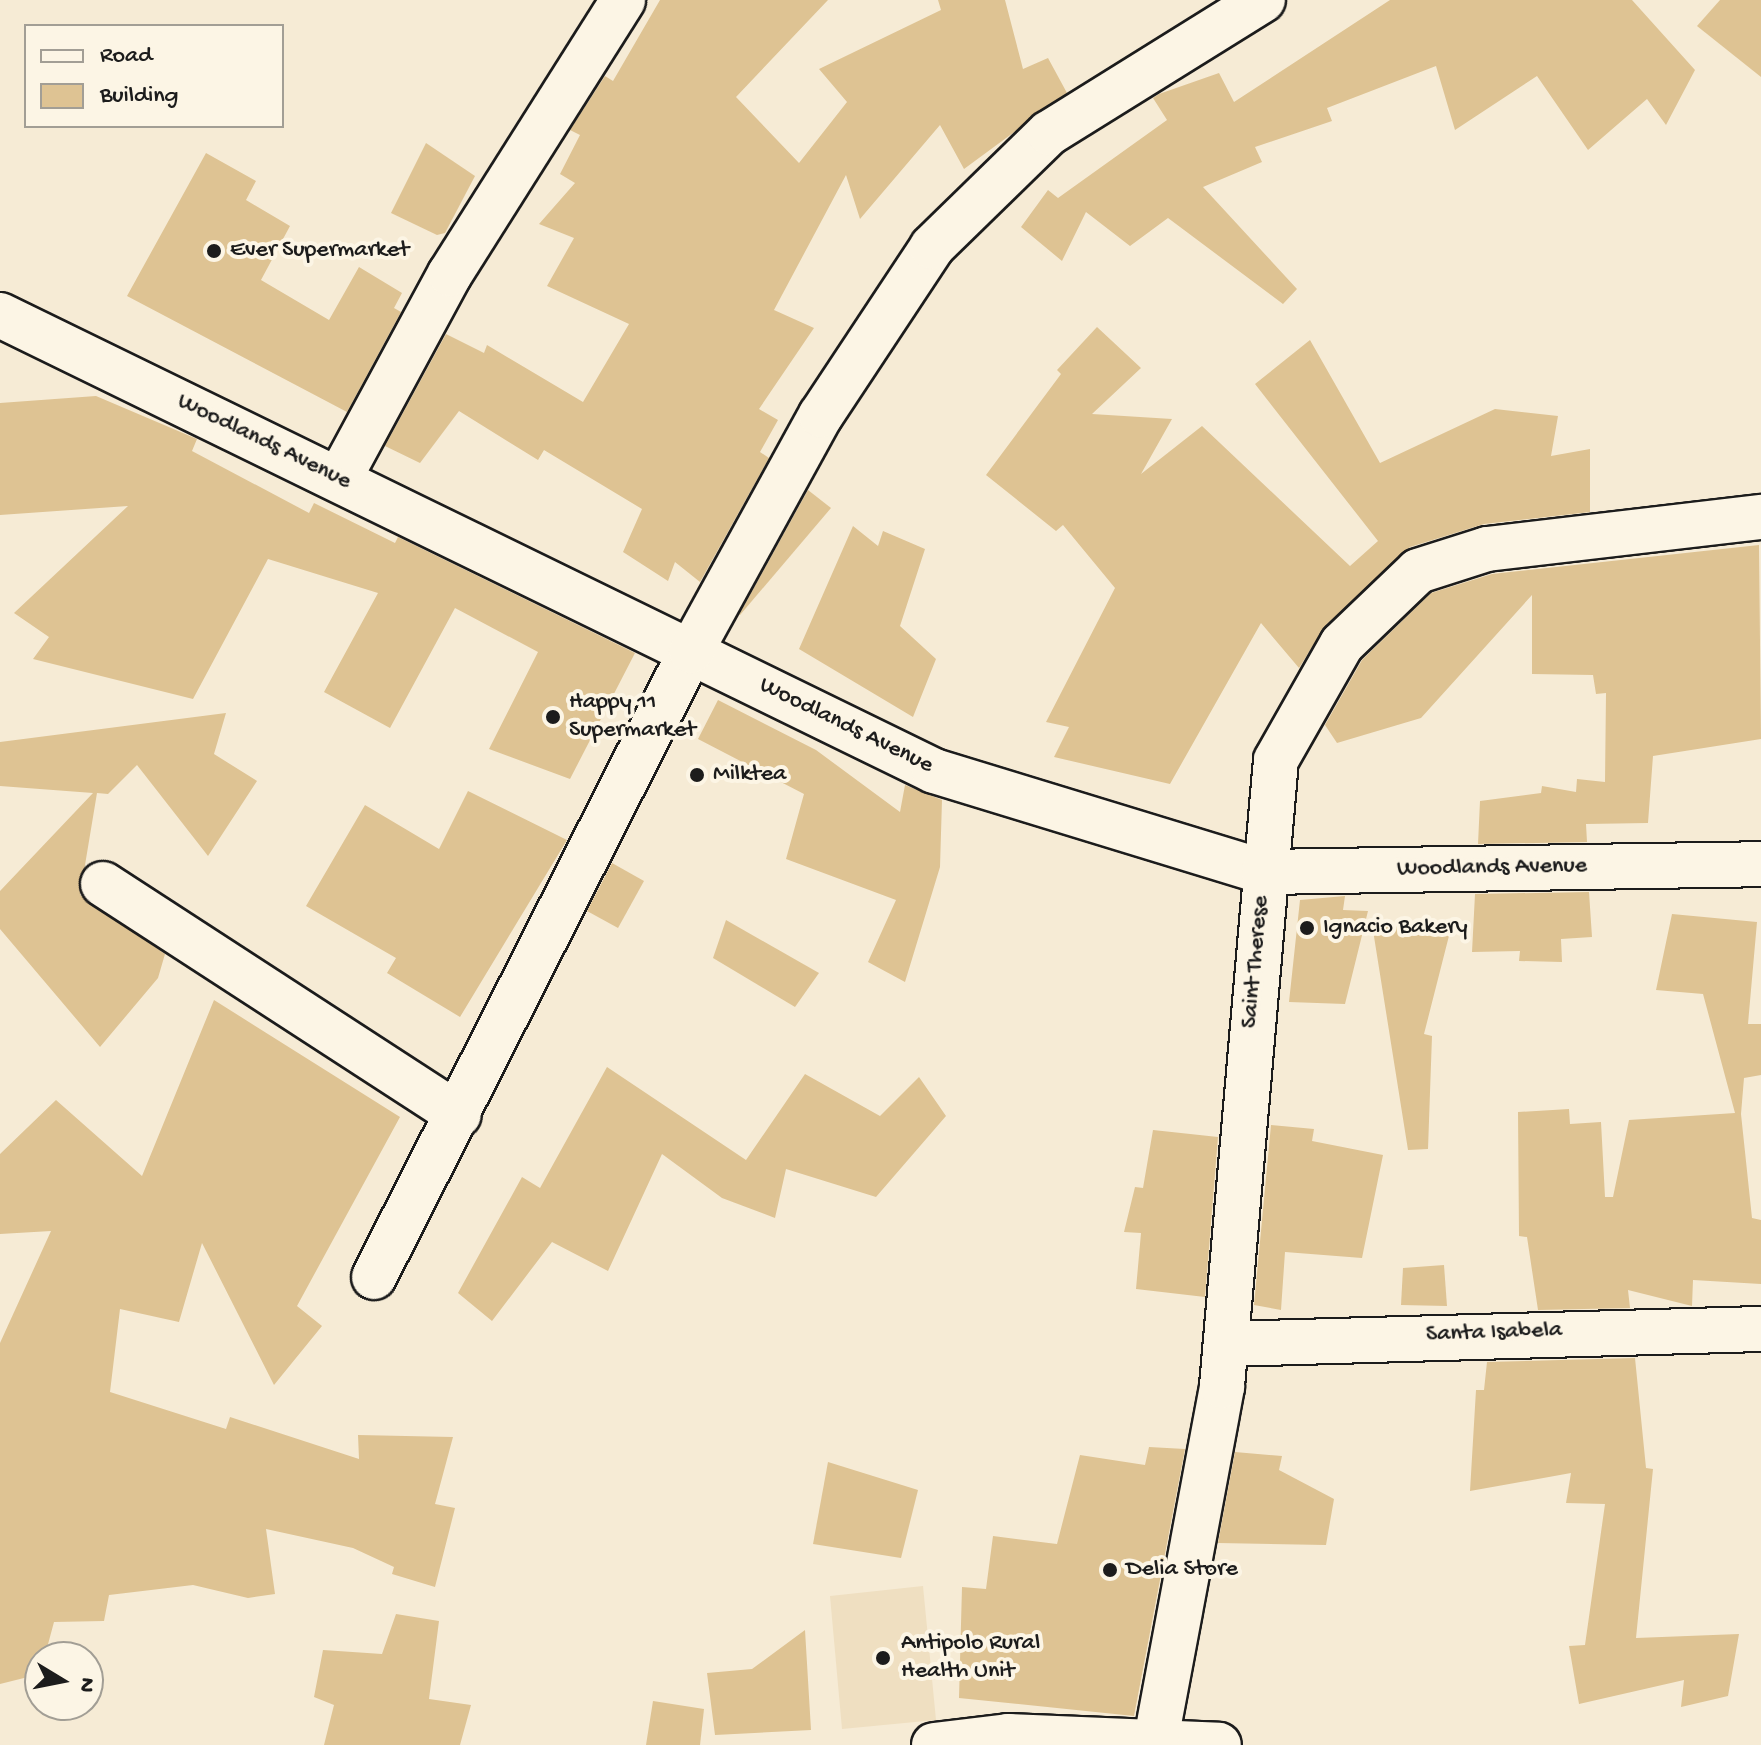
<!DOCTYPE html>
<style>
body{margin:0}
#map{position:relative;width:1761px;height:1745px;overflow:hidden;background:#f6ebd5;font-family:"Gochi Hand",sans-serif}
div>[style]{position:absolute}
.built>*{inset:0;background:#efdfc1}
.building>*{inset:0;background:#dec393}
.roads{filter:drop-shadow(2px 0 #1c1c1c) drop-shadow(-2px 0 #1c1c1c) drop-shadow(0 2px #1c1c1c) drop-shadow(0 -2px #1c1c1c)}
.minor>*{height:44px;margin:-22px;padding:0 22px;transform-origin:22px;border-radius:22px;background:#fcf5e5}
.dots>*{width:22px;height:22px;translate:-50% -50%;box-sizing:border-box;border:4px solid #fcf5e5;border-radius:50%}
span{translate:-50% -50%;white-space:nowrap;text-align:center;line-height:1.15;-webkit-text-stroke:8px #fcf5e5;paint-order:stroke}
.poi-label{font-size:24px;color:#1c1c1c}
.left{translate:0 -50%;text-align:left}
.street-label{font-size:24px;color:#1c1c1c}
.legend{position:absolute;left:24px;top:24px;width:260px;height:104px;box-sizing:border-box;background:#fcf5e5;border:2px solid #a29e95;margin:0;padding:10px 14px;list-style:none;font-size:24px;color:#1c1c1c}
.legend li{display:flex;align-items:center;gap:16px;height:40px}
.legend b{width:40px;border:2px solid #a29e95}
.north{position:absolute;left:24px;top:1641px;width:80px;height:80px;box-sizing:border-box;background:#fcf5e5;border:2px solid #a29e95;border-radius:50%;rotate:100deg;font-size:22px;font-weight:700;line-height:32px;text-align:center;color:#1c1c1c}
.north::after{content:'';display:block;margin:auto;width:28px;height:36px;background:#1c1c1c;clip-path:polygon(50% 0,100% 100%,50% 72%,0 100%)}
</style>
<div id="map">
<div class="built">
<i style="clip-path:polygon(923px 1586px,936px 1720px,842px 1729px,830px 1596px)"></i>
</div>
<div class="building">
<i style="clip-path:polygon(660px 0,828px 0,736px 97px,799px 163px,847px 102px,819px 69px,941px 10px,938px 0,1005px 0,1023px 69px,1048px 58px,1067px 93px,964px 169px,940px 125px,860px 219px,846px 175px,774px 310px,814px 328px,759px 409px,778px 420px,760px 452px,769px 458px,700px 582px,675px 562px,668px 581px,623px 552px,642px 509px,544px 450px,538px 460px,459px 411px,420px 463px,385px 446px,446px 334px,484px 353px,487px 345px,583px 402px,629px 324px,547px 286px,574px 238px,539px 224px,575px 183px,560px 174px,580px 135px,570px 130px,605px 76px,613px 81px)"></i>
<i style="clip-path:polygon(1390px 0,1632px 0,1695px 70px,1666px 125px,1647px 99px,1588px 150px,1537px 76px,1455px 130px,1436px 66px,1327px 108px,1332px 121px,1255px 147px,1262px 162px,1203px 187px,1297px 289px,1283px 304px,1168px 218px,1130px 246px,1086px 212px,1062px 261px,1021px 227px,1048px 190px,1058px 198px,1167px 120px,1153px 98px,1159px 94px,1219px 73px,1234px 102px)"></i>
<i style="clip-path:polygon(1720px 0,1761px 0,1761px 77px,1697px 26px)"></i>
<i style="clip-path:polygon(426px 143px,475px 176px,445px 233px,437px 235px,391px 213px)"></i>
<i style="clip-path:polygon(206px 153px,256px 181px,246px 200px,290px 226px,261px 280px,329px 320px,359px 267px,402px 293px,394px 308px,401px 312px,347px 412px,127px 296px)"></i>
<i style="clip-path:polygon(1097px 327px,1141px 368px,1092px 414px,1172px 419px,1141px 474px,1202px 426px,1350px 566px,1378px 541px,1255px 384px,1310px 340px,1380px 463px,1495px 409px,1558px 416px,1551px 456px,1590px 449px,1590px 512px,1484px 524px,1410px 547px,1325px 626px,1299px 668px,1261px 623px,1170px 784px,1054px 757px,1069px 727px,1046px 722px,1115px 588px,1063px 525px,1056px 531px,986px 475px,1061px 374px,1057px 370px)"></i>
<i style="clip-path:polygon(96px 396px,197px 439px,192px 451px,309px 513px,314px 503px,395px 543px,398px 537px,635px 653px,570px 779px,489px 749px,538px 652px,455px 608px,390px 728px,324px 692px,378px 593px,268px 559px,193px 699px,33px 659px,49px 637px,14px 613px,128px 506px,0 515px,0 403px)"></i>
<i style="clip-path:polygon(808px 490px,831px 508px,740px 615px,739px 615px)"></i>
<i style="clip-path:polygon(853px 526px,878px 546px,883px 531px,925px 549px,900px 626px,936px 659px,913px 717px,799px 649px)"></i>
<i style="clip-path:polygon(1759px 545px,1761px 739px,1653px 756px,1648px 823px,1586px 824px,1587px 842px,1478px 844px,1480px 801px,1541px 793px,1542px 786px,1576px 792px,1577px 779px,1605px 782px,1606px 693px,1596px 694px,1593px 675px,1532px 674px,1532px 595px,1421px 718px,1337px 743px,1325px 725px,1362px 660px,1431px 593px,1492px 574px)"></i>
<i style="clip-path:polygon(718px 700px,816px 750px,900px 812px,905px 785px,942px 800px,940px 867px,905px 982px,868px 962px,896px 900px,786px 859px,804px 794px,698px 739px)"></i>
<i style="clip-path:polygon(226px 713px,214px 754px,257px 781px,208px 856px,137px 765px,108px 794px,97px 793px,80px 895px,165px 954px,158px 978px,100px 1047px,0 929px,0 891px,93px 793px,0 786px,0 742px)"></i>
<i style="clip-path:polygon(468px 791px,567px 840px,460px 1017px,387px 973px,396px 958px,306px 906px,365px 805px,439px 849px)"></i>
<i style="clip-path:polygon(612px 863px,644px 881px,618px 928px,587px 911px)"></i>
<i style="clip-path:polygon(1589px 892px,1592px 937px,1561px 939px,1562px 962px,1519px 961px,1520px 951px,1472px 952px,1475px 894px)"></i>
<i style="clip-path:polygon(1345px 896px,1343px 910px,1368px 911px,1345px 1004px,1289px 1002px,1300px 900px)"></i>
<i style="clip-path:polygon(1672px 914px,1757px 922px,1748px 1024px,1761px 1024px,1761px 1075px,1744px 1078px,1741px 1114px,1752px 1218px,1761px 1220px,1761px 1284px,1693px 1280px,1692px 1306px,1628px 1290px,1630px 1308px,1538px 1310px,1527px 1237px,1519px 1236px,1518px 1112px,1569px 1109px,1570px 1124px,1601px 1122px,1605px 1197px,1613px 1197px,1629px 1120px,1735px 1113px,1703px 994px,1656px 990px)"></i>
<i style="clip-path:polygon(726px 920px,819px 973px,795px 1007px,713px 958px)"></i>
<i style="clip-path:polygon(1372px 924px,1452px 924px,1424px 1034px,1432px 1036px,1428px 1149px,1408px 1150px)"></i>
<i style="clip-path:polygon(214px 1000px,400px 1117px,297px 1306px,322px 1326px,274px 1385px,202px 1243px,179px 1322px,120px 1309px,110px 1392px,226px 1429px,230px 1417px,359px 1459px,358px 1435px,453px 1437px,435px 1504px,455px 1508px,435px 1587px,392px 1574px,394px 1567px,353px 1548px,266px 1529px,275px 1594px,248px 1598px,193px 1585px,109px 1595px,104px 1621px,54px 1622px,40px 1674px,0 1684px,0 1343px,51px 1231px,0 1234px,0 1154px,56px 1100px,142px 1176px)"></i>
<i style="clip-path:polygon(607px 1067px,746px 1160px,805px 1074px,880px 1116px,919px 1077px,946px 1116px,876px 1197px,786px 1169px,775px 1218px,722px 1198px,662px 1154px,608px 1271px,552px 1242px,492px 1321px,458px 1293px,522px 1177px,540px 1188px)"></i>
<i style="clip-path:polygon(1271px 1125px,1314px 1129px,1312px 1141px,1383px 1155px,1362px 1258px,1285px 1252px,1281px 1310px,1254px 1305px)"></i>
<i style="clip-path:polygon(1153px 1130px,1218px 1137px,1205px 1297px,1136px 1289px,1141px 1233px,1124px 1232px,1135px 1187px,1143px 1188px)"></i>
<i style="clip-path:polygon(1444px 1265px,1447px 1306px,1401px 1305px,1403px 1268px)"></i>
<i style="clip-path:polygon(1635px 1358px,1646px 1468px,1653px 1469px,1636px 1638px,1739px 1634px,1728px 1696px,1681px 1707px,1684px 1680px,1579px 1704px,1569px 1646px,1585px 1645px,1605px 1504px,1566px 1503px,1571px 1473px,1470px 1491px,1476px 1390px,1484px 1390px,1487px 1362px)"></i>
<i style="clip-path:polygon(1149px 1447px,1185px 1449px,1134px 1716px,959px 1698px,962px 1587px,986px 1589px,993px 1536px,1057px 1544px,1080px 1455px,1145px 1465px)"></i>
<i style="clip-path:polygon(1235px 1452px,1282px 1456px,1279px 1470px,1334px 1499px,1326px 1545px,1218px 1543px)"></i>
<i style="clip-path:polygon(828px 1462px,918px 1490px,901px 1558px,813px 1544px)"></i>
<i style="clip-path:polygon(396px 1614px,439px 1621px,429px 1699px,471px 1705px,460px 1745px,324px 1745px,334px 1705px,314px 1697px,323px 1650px,382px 1654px)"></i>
<i style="clip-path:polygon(805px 1630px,811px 1730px,715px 1735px,707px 1673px,752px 1669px)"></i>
<i style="clip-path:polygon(653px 1701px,704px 1709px,700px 1745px,646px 1745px)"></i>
</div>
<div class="roads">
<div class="minor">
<i style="left:0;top:315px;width:1039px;rotate:26.02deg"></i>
<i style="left:934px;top:771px;width:345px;rotate:17deg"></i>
<i style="left:1264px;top:872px;width:497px;rotate:-0.9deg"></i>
<i style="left:339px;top:479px;width:233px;rotate:-61.6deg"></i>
<i style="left:450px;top:274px;width:324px;rotate:-57.7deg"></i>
<i style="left:103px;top:884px;width:424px;rotate:33deg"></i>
<i style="left:374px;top:1277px;width:702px;rotate:-63.14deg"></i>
<i style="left:691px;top:651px;width:269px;rotate:-61.2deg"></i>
<i style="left:821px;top:415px;width:201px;rotate:-56.5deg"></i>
<i style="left:932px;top:247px;width:163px;rotate:-44.3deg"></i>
<i style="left:1049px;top:133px;width:252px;rotate:-31.9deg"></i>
<i style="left:1227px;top:1344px;width:534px;rotate:-1.61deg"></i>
<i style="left:934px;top:1745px;width:75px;rotate:-6.9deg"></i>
<i style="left:1008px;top:1736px;width:211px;rotate:2.4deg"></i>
<i style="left:1155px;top:1745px;width:365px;rotate:-79.4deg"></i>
<i style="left:1222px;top:1386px;width:628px;rotate:-85.07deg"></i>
<i style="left:1276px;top:760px;width:133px;rotate:-60.4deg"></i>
<i style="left:1342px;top:644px;width:105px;rotate:-43.8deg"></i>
<i style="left:1418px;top:571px;width:72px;rotate:-17.7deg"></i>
<i style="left:1487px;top:549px;width:276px;rotate:-6.7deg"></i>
</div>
</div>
<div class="dots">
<i style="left:214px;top:251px;background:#1c1c1c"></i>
<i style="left:553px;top:717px;background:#1c1c1c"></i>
<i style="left:697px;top:775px;background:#1c1c1c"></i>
<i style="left:1307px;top:928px;background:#1c1c1c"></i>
<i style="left:1110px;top:1570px;background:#1c1c1c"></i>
<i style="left:883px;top:1658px;background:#1c1c1c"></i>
</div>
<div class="poi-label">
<span class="left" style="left:230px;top:251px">Ever Supermarket</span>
<span class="left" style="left:569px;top:717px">Happy 11<br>Supermarket</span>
<span class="left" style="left:713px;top:775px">Milktea</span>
<span class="left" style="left:1323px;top:928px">Ignacio Bakery</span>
<span class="left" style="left:1126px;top:1570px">Delia Store</span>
<span class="left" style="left:901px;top:1658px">Antipolo Rural<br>Health Unit</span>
</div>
<div class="street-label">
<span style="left:264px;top:442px;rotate:26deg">Woodlands Avenue</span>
<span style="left:846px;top:726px;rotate:26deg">Woodlands Avenue</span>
<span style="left:1492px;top:868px;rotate:-1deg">Woodlands Avenue</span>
<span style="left:1256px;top:962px;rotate:-85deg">Saint Therese</span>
<span style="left:1494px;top:1333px;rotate:-2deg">Santa Isabela</span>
</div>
<ul class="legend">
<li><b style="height:10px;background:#fcf5e5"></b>Road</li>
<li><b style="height:22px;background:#dec393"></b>Building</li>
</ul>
<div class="north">N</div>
</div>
